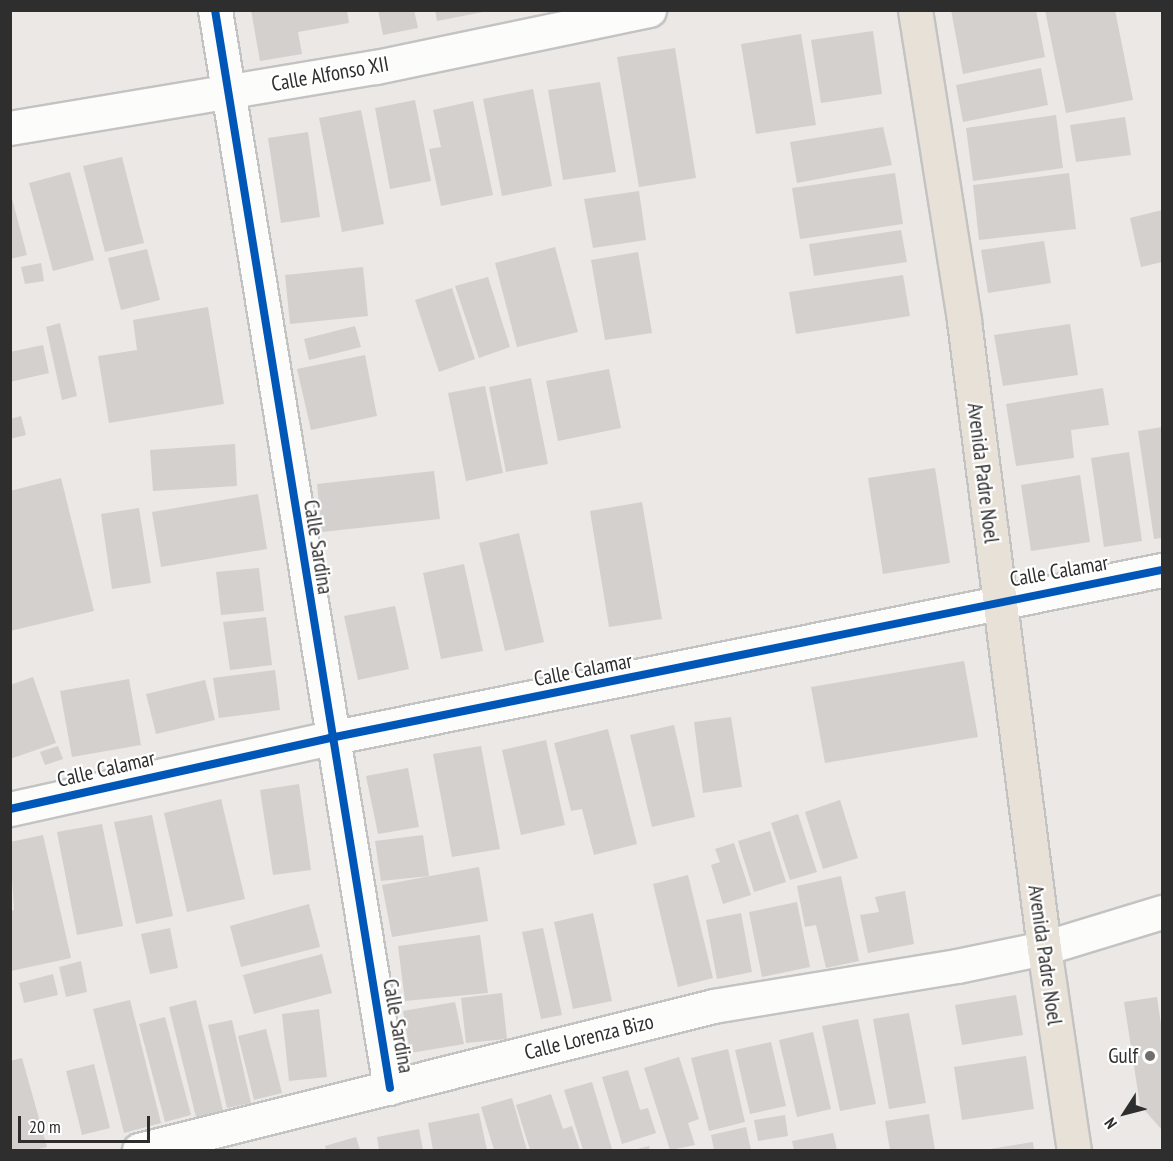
<!DOCTYPE html>
<style>
body{margin:0}
#map{position:relative;width:1173px;height:1161px;overflow:hidden;background:#ebe8e5;font-family:"PT Sans Narrow",sans-serif}
div>[style]{position:absolute}
.building>*{inset:0;background:#d3d0ce}
.roads{filter:drop-shadow(2px 0 #c4c3c3) drop-shadow(-2px 0 #c4c3c3) drop-shadow(0 2px #c4c3c3) drop-shadow(0 -2px #c4c3c3)}
.minor>*{height:33px;margin:-16.5px;padding:0 16.5px;transform-origin:16.5px;border-radius:16.5px;background:#fcfcfb}
.major>*{height:33px;margin:-16.5px;padding:0 16.5px;transform-origin:16.5px;border-radius:16.5px;background:#e7e1d7}
.cycleway>*{height:8px;margin:-4px;padding:0 4px;transform-origin:4px;border-radius:4px;background:#0057b8}
.dots>*{width:16px;height:16px;translate:-50% -50%;box-sizing:border-box;border:3px solid #fff;border-radius:50%}
span{translate:-50% -50%;white-space:nowrap;text-align:center;line-height:1.15;-webkit-text-stroke:4.5px #fff;paint-order:stroke}
.street-label{font-size:21px;color:#2e2e2e}
.poi-label{font-size:21px;color:#2e2e2e}
.right{translate:-100% -50%;text-align:right}
.frame{position:absolute;inset:0;border:12px solid #2e2e2e;pointer-events:none}
.north{position:absolute;left:1095px;top:1083px;width:60px;height:60px;-webkit-text-stroke:4px #fff;paint-order:stroke;rotate:234deg;font-size:16px;font-weight:700;line-height:24px;text-align:center;color:#2e2e2e}
.north::after{content:'';display:block;margin:auto;width:21px;height:27px;background:#2e2e2e;clip-path:polygon(50% 0,100% 100%,50% 72%,0 100%)}
.scale{position:absolute;left:18px;top:1116px;width:132px;height:27px;box-sizing:border-box;border:3px solid #2e2e2e;border-top:0;padding-left:8px;font-size:18px;line-height:21px;white-space:nowrap;color:#2e2e2e;-webkit-text-stroke:4px #fff;paint-order:stroke}
</style>
<div id="map">
<div class="building">
<i style="clip-path:polygon(251px 10px,347px 10px,349px 23px,298px 32px,302px 54px,260px 61px)"></i>
<i style="clip-path:polygon(378px 10px,414px 10px,418px 28px,383px 35px)"></i>
<i style="clip-path:polygon(435px 10px,483px 10px,483px 12px,437px 21px)"></i>
<i style="clip-path:polygon(951px 10px,1036px 10px,1045px 57px,963px 74px)"></i>
<i style="clip-path:polygon(1045px 10px,1115px 10px,1133px 100px,1066px 113px)"></i>
<i style="clip-path:polygon(873px 31px,882px 94px,821px 103px,811px 40px)"></i>
<i style="clip-path:polygon(801px 34px,816px 125px,756px 134px,741px 44px)"></i>
<i style="clip-path:polygon(675px 48px,696px 178px,639px 187px,617px 57px)"></i>
<i style="clip-path:polygon(1041px 68px,1048px 105px,963px 122px,956px 85px)"></i>
<i style="clip-path:polygon(600px 82px,616px 172px,563px 180px,548px 90px)"></i>
<i style="clip-path:polygon(533px 89px,552px 186px,502px 196px,483px 99px)"></i>
<i style="clip-path:polygon(415px 100px,431px 181px,390px 189px,375px 108px)"></i>
<i style="clip-path:polygon(473px 101px,493px 195px,441px 206px,429px 149px,441px 147px,433px 110px)"></i>
<i style="clip-path:polygon(361px 110px,384px 224px,342px 232px,319px 118px)"></i>
<i style="clip-path:polygon(1056px 115px,1063px 168px,973px 181px,966px 128px)"></i>
<i style="clip-path:polygon(1125px 117px,1131px 155px,1076px 162px,1070px 125px)"></i>
<i style="clip-path:polygon(883px 127px,892px 165px,797px 183px,790px 142px)"></i>
<i style="clip-path:polygon(308px 132px,320px 217px,281px 223px,268px 138px)"></i>
<i style="clip-path:polygon(122px 157px,144px 243px,105px 252px,83px 166px)"></i>
<i style="clip-path:polygon(70px 172px,94px 260px,53px 271px,29px 183px)"></i>
<i style="clip-path:polygon(895px 173px,903px 224px,800px 239px,792px 188px)"></i>
<i style="clip-path:polygon(1069px 173px,1076px 229px,979px 240px,973px 185px)"></i>
<i style="clip-path:polygon(10px 191px,27px 255px,10px 259px)"></i>
<i style="clip-path:polygon(639px 191px,646px 240px,593px 248px,584px 199px)"></i>
<i style="clip-path:polygon(1162px 210px,1162px 262px,1141px 267px,1130px 218px)"></i>
<i style="clip-path:polygon(901px 230px,907px 262px,814px 276px,809px 244px)"></i>
<i style="clip-path:polygon(1044px 241px,1051px 283px,988px 293px,981px 250px)"></i>
<i style="clip-path:polygon(555px 247px,578px 332px,517px 347px,495px 263px)"></i>
<i style="clip-path:polygon(147px 249px,160px 300px,121px 310px,108px 258px)"></i>
<i style="clip-path:polygon(638px 252px,652px 333px,605px 340px,591px 260px)"></i>
<i style="clip-path:polygon(41px 263px,44px 281px,25px 284px,21px 267px)"></i>
<i style="clip-path:polygon(363px 267px,368px 316px,290px 324px,285px 275px)"></i>
<i style="clip-path:polygon(903px 275px,910px 316px,796px 334px,789px 292px)"></i>
<i style="clip-path:polygon(488px 277px,510px 347px,479px 358px,455px 286px)"></i>
<i style="clip-path:polygon(452px 288px,475px 359px,439px 372px,415px 300px)"></i>
<i style="clip-path:polygon(208px 307px,224px 404px,109px 423px,98px 356px,137px 350px,133px 320px)"></i>
<i style="clip-path:polygon(60px 323px,77px 396px,62px 400px,46px 327px)"></i>
<i style="clip-path:polygon(1070px 324px,1078px 375px,1003px 386px,994px 335px)"></i>
<i style="clip-path:polygon(355px 326px,361px 347px,309px 360px,304px 339px)"></i>
<i style="clip-path:polygon(43px 345px,49px 373px,10px 382px,10px 352px)"></i>
<i style="clip-path:polygon(365px 355px,377px 416px,311px 430px,297px 369px)"></i>
<i style="clip-path:polygon(609px 369px,621px 428px,558px 441px,546px 381px)"></i>
<i style="clip-path:polygon(531px 378px,548px 464px,506px 472px,489px 387px)"></i>
<i style="clip-path:polygon(485px 386px,503px 473px,466px 481px,448px 393px)"></i>
<i style="clip-path:polygon(1103px 388px,1109px 425px,1071px 430px,1074px 458px,1016px 466px,1006px 404px)"></i>
<i style="clip-path:polygon(21px 416px,26px 435px,10px 439px,10px 419px)"></i>
<i style="clip-path:polygon(1162px 427px,1162px 538px,1154px 539px,1138px 431px)"></i>
<i style="clip-path:polygon(235px 444px,237px 486px,153px 491px,150px 450px)"></i>
<i style="clip-path:polygon(1129px 452px,1142px 541px,1104px 547px,1091px 458px)"></i>
<i style="clip-path:polygon(935px 468px,950px 563px,883px 574px,868px 478px)"></i>
<i style="clip-path:polygon(434px 471px,440px 519px,322px 532px,317px 484px)"></i>
<i style="clip-path:polygon(1080px 475px,1090px 542px,1031px 551px,1021px 485px)"></i>
<i style="clip-path:polygon(61px 478px,94px 611px,10px 631px,10px 491px)"></i>
<i style="clip-path:polygon(258px 494px,267px 549px,161px 567px,152px 512px)"></i>
<i style="clip-path:polygon(642px 502px,662px 619px,609px 627px,590px 511px)"></i>
<i style="clip-path:polygon(139px 508px,151px 583px,112px 589px,101px 514px)"></i>
<i style="clip-path:polygon(519px 533px,544px 642px,505px 651px,479px 543px)"></i>
<i style="clip-path:polygon(464px 564px,483px 651px,441px 659px,423px 573px)"></i>
<i style="clip-path:polygon(259px 568px,264px 611px,221px 615px,216px 572px)"></i>
<i style="clip-path:polygon(395px 606px,409px 669px,358px 680px,344px 616px)"></i>
<i style="clip-path:polygon(266px 617px,272px 665px,230px 670px,223px 622px)"></i>
<i style="clip-path:polygon(964px 661px,978px 737px,825px 763px,811px 687px)"></i>
<i style="clip-path:polygon(275px 670px,280px 710px,219px 718px,213px 678px)"></i>
<i style="clip-path:polygon(33px 677px,56px 743px,10px 759px,10px 685px)"></i>
<i style="clip-path:polygon(129px 679px,141px 745px,72px 757px,60px 691px)"></i>
<i style="clip-path:polygon(205px 680px,215px 720px,156px 734px,146px 694px)"></i>
<i style="clip-path:polygon(731px 717px,742px 787px,703px 793px,694px 722px)"></i>
<i style="clip-path:polygon(674px 725px,695px 817px,652px 827px,630px 735px)"></i>
<i style="clip-path:polygon(608px 729px,637px 844px,594px 855px,582px 809px,571px 811px,554px 743px)"></i>
<i style="clip-path:polygon(546px 740px,565px 825px,521px 835px,502px 750px)"></i>
<i style="clip-path:polygon(58px 746px,63px 759px,45px 765px,40px 752px)"></i>
<i style="clip-path:polygon(481px 746px,500px 849px,452px 857px,433px 754px)"></i>
<i style="clip-path:polygon(408px 768px,419px 827px,378px 834px,366px 776px)"></i>
<i style="clip-path:polygon(299px 784px,311px 870px,273px 875px,260px 790px)"></i>
<i style="clip-path:polygon(221px 799px,245px 899px,187px 912px,164px 813px)"></i>
<i style="clip-path:polygon(840px 800px,858px 858px,823px 869px,805px 812px)"></i>
<i style="clip-path:polygon(798px 814px,817px 872px,790px 880px,771px 823px)"></i>
<i style="clip-path:polygon(152px 815px,173px 916px,136px 924px,114px 822px)"></i>
<i style="clip-path:polygon(102px 824px,123px 926px,77px 935px,57px 832px)"></i>
<i style="clip-path:polygon(770px 831px,786px 882px,754px 892px,738px 841px)"></i>
<i style="clip-path:polygon(43px 835px,71px 958px,11px 971px,10px 911px,14px 910px,10px 842px)"></i>
<i style="clip-path:polygon(423px 835px,429px 876px,381px 881px,375px 841px)"></i>
<i style="clip-path:polygon(734px 843px,751px 895px,723px 904px,711px 865px,720px 862px,715px 849px)"></i>
<i style="clip-path:polygon(479px 867px,488px 921px,392px 937px,382px 885px)"></i>
<i style="clip-path:polygon(688px 875px,713px 978px,678px 987px,653px 884px)"></i>
<i style="clip-path:polygon(841px 876px,859px 961px,826px 968px,816px 925px,805px 927px,797px 886px)"></i>
<i style="clip-path:polygon(905px 891px,914px 944px,868px 953px,860px 915px,879px 912px,875px 897px)"></i>
<i style="clip-path:polygon(797px 902px,810px 967px,762px 977px,749px 912px)"></i>
<i style="clip-path:polygon(309px 904px,320px 947px,241px 967px,230px 926px)"></i>
<i style="clip-path:polygon(593px 913px,612px 1001px,573px 1009px,554px 922px)"></i>
<i style="clip-path:polygon(741px 913px,752px 972px,717px 979px,706px 920px)"></i>
<i style="clip-path:polygon(170px 928px,178px 968px,150px 974px,141px 934px)"></i>
<i style="clip-path:polygon(543px 928px,562px 1015px,541px 1019px,522px 932px)"></i>
<i style="clip-path:polygon(480px 935px,488px 993px,405px 1001px,398px 946px)"></i>
<i style="clip-path:polygon(322px 954px,332px 993px,254px 1014px,243px 975px)"></i>
<i style="clip-path:polygon(81px 961px,87px 992px,66px 997px,59px 967px)"></i>
<i style="clip-path:polygon(53px 974px,58px 995px,24px 1003px,19px 983px)"></i>
<i style="clip-path:polygon(502px 993px,507px 1039px,466px 1043px,461px 998px)"></i>
<i style="clip-path:polygon(1016px 995px,1023px 1035px,962px 1045px,955px 1005px)"></i>
<i style="clip-path:polygon(1157px 997px,1162px 1031px,1162px 1130px,1140px 1105px,1124px 1002px)"></i>
<i style="clip-path:polygon(130px 1000px,161px 1123px,124px 1133px,93px 1009px)"></i>
<i style="clip-path:polygon(196px 1000px,223px 1110px,196px 1117px,169px 1007px)"></i>
<i style="clip-path:polygon(455px 1002px,464px 1044px,410px 1053px,403px 1011px)"></i>
<i style="clip-path:polygon(319px 1009px,327px 1077px,289px 1081px,282px 1014px)"></i>
<i style="clip-path:polygon(909px 1013px,926px 1103px,889px 1109px,873px 1019px)"></i>
<i style="clip-path:polygon(165px 1017px,191px 1115px,165px 1122px,139px 1024px)"></i>
<i style="clip-path:polygon(858px 1019px,876px 1104px,840px 1111px,822px 1026px)"></i>
<i style="clip-path:polygon(232px 1020px,251px 1103px,227px 1108px,208px 1025px)"></i>
<i style="clip-path:polygon(266px 1029px,282px 1093px,254px 1100px,238px 1036px)"></i>
<i style="clip-path:polygon(813px 1032px,831px 1109px,797px 1117px,779px 1040px)"></i>
<i style="clip-path:polygon(771px 1042px,786px 1106px,750px 1114px,735px 1050px)"></i>
<i style="clip-path:polygon(728px 1049px,745px 1122px,709px 1131px,691px 1058px)"></i>
<i style="clip-path:polygon(1026px 1056px,1034px 1109px,962px 1120px,954px 1067px)"></i>
<i style="clip-path:polygon(679px 1057px,699px 1119px,688px 1123px,695px 1145px,670px 1150px,644px 1068px)"></i>
<i style="clip-path:polygon(22px 1058px,47px 1147px,34px 1150px,10px 1150px,10px 1061px)"></i>
<i style="clip-path:polygon(94px 1064px,110px 1128px,82px 1135px,66px 1071px)"></i>
<i style="clip-path:polygon(628px 1070px,640px 1110px,648px 1108px,656px 1133px,622px 1144px,602px 1077px)"></i>
<i style="clip-path:polygon(592px 1082px,612px 1149px,608px 1150px,583px 1150px,564px 1090px)"></i>
<i style="clip-path:polygon(551px 1094px,563px 1129px,572px 1126px,580px 1150px,530px 1150px,516px 1105px)"></i>
<i style="clip-path:polygon(512px 1098px,527px 1150px,494px 1150px,481px 1107px)"></i>
<i style="clip-path:polygon(479px 1113px,487px 1150px,433px 1150px,428px 1123px)"></i>
<i style="clip-path:polygon(929px 1114px,935px 1150px,890px 1150px,885px 1121px)"></i>
<i style="clip-path:polygon(785px 1115px,788px 1136px,758px 1141px,754px 1120px)"></i>
<i style="clip-path:polygon(746px 1127px,751px 1150px,714px 1150px,711px 1135px)"></i>
<i style="clip-path:polygon(419px 1129px,423px 1150px,379px 1150px,377px 1137px)"></i>
<i style="clip-path:polygon(833px 1133px,837px 1150px,794px 1150px,792px 1141px)"></i>
<i style="clip-path:polygon(356px 1137px,360px 1150px,326px 1150px,325px 1146px)"></i>
<i style="clip-path:polygon(1033px 1142px,1034px 1150px,990px 1150px,990px 1149px)"></i>
<i style="clip-path:polygon(649px 1146px,650px 1150px,633px 1150px)"></i>
</div>
<div class="roads">
<div class="minor">
<i style="left:215px;top:10px;width:1092px;rotate:80.78deg"></i>
<i style="left:10px;top:128px;width:371px;rotate:-9.5deg"></i>
<i style="left:376px;top:67px;width:279px;rotate:-11.8deg"></i>
<i style="left:10px;top:809px;width:328px;rotate:-12.5deg"></i>
<i style="left:330px;top:738px;width:849px;rotate:-11.42deg"></i>
<i style="left:139px;top:1150px;width:592px;rotate:-14.08deg"></i>
<i style="left:713px;top:1006px;width:247px;rotate:-9.3deg"></i>
<i style="left:957px;top:966px;width:89px;rotate:-11.7deg"></i>
<i style="left:1044px;top:948px;width:123px;rotate:-17deg"></i>
</div>
<div class="major">
<i style="left:915px;top:10px;width:315px;rotate:81deg"></i>
<i style="left:964px;top:321px;width:632px;rotate:82.73deg"></i>
<i style="left:1044px;top:948px;width:204px;rotate:81.6deg"></i>
</div>
</div>
<div class="cycleway">
<i style="left:215px;top:10px;width:1092px;rotate:80.78deg"></i>
<i style="left:10px;top:809px;width:328px;rotate:-12.5deg"></i>
<i style="left:330px;top:738px;width:849px;rotate:-11.42deg"></i>
</div>
<div class="dots">
<i style="left:1150px;top:1056px;background:#706f6e"></i>
</div>
<div class="street-label">
<span style="left:330px;top:74px;rotate:-10deg">Calle Alfonso XII</span>
<span style="left:983px;top:473px;rotate:83deg">Avenida Padre Noel</span>
<span style="left:318px;top:547px;rotate:81deg">Calle Sardina</span>
<span style="left:1059px;top:571px;rotate:-10deg">Calle Calamar</span>
<span style="left:583px;top:670px;rotate:-11deg">Calle Calamar</span>
<span style="left:106px;top:769px;rotate:-13deg">Calle Calamar</span>
<span style="left:1045px;top:955px;rotate:82deg">Avenida Padre Noel</span>
<span style="left:398px;top:1026px;rotate:80deg">Calle Sardina</span>
<span style="left:589px;top:1037px;rotate:-14deg">Calle Lorenza Bizo</span>
</div>
<div class="poi-label">
<span class="right" style="left:1138px;top:1056px">Gulf</span>
</div>
<div class="frame"></div>
<div class="north">N</div>
<div class="scale">20 m</div>
</div>
